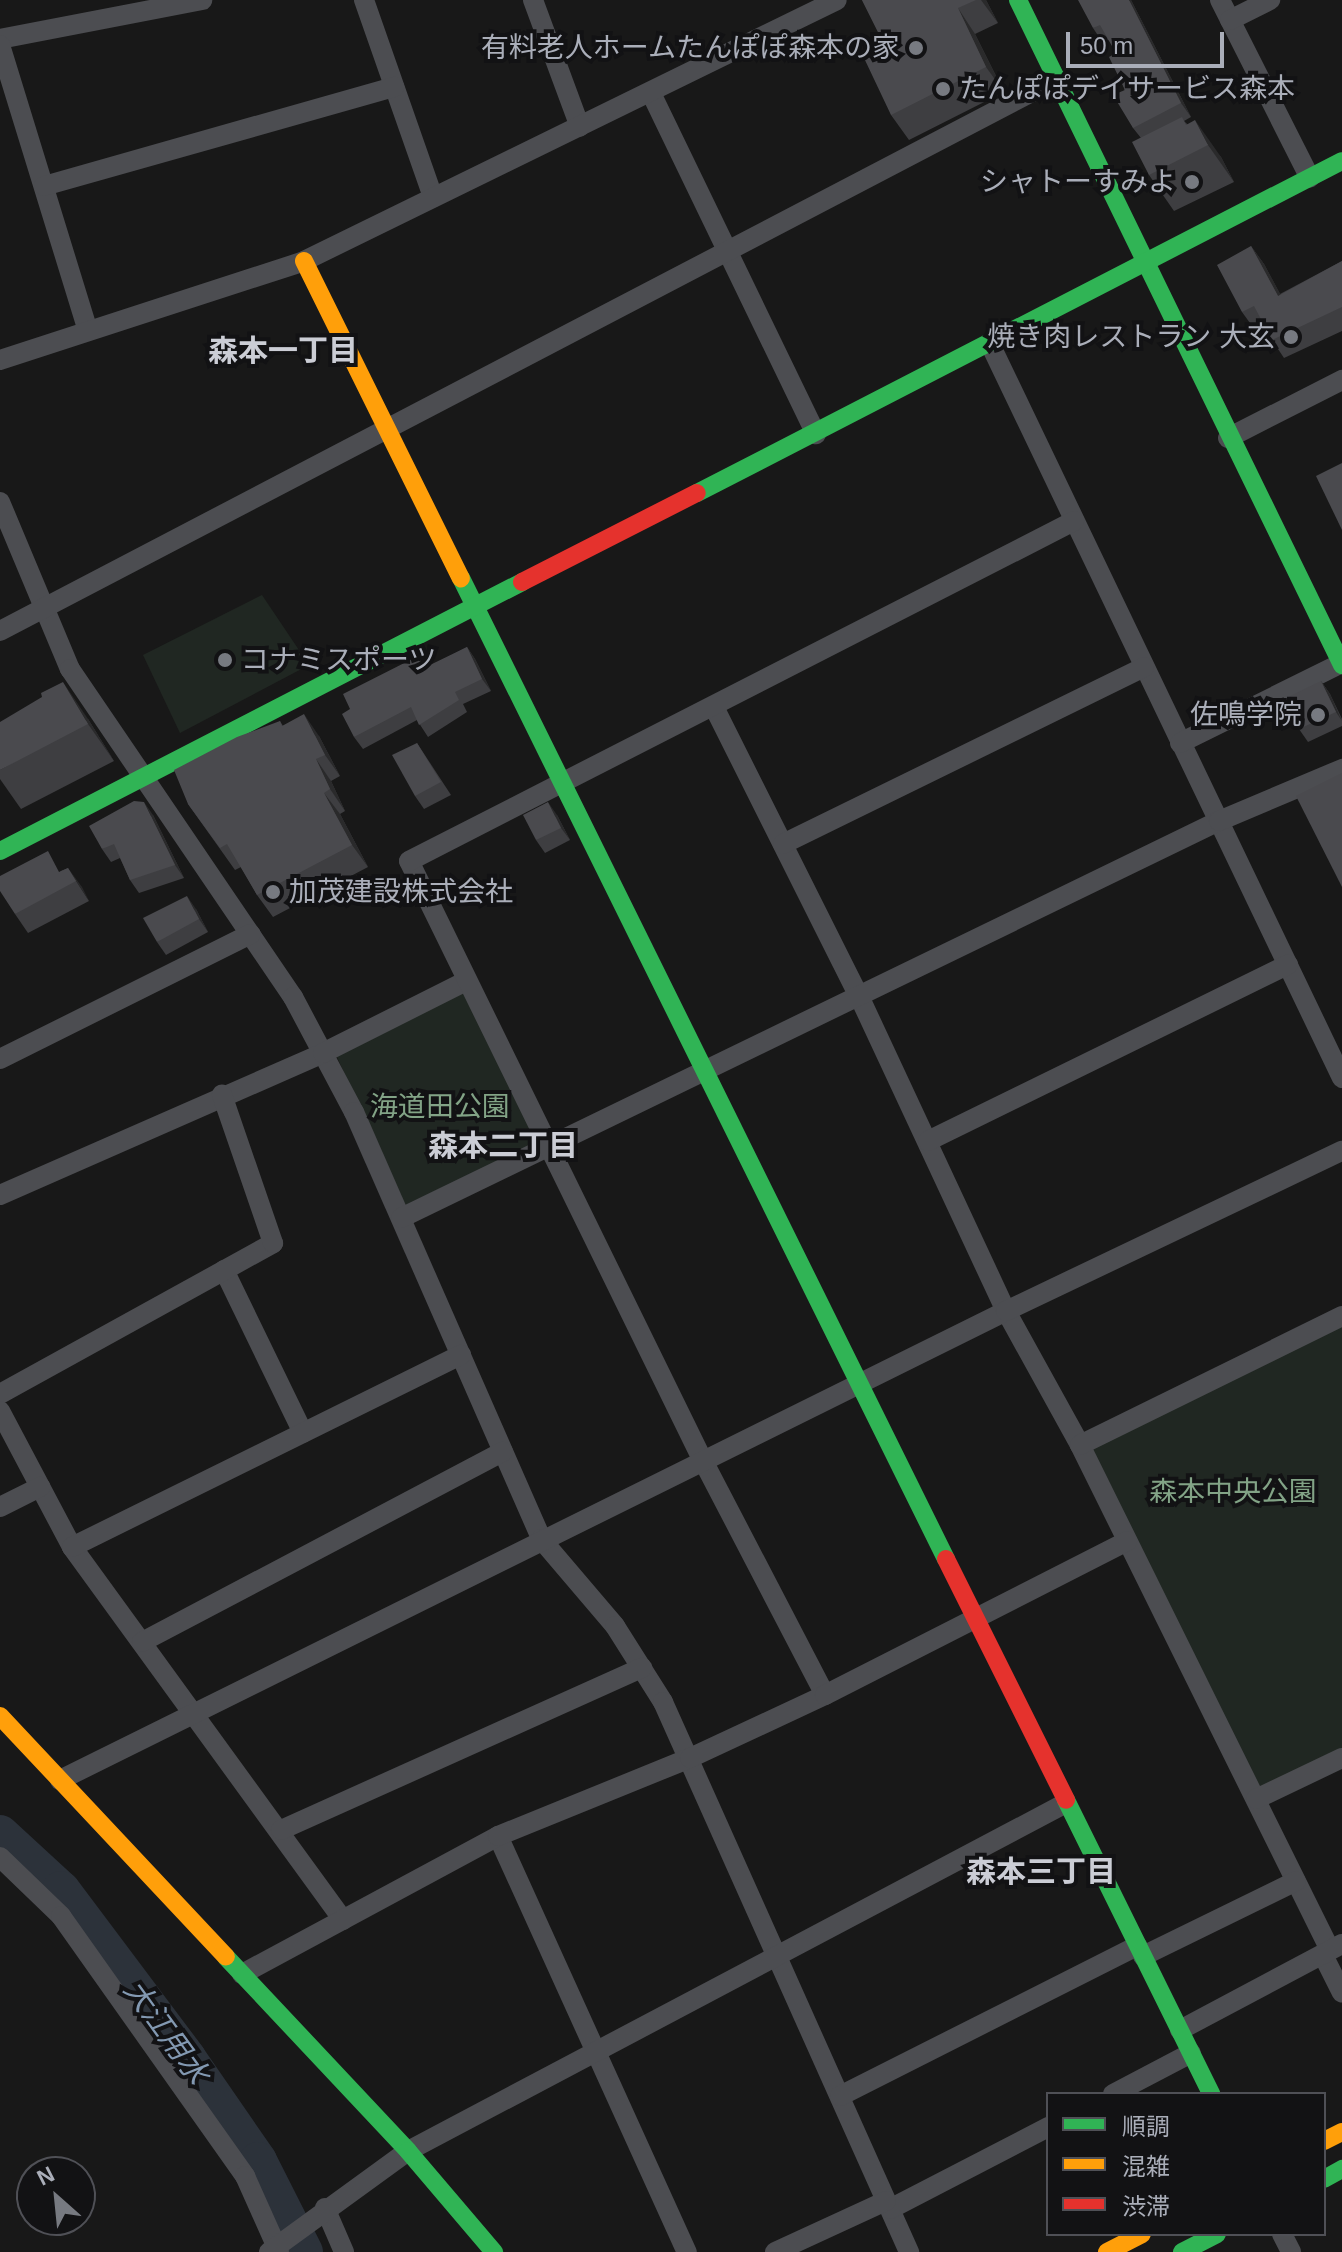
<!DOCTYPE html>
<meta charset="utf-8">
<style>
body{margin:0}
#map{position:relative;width:1342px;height:2252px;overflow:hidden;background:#181818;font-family:Helvetica,"Noto Sans JP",sans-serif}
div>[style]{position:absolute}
.green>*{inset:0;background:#202722}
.river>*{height:38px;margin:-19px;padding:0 19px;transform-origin:19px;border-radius:19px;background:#2c323a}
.street>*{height:20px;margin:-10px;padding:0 10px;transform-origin:10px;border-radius:10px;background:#4c4d51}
.fast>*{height:18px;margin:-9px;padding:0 9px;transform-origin:9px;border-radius:9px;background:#30b455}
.slow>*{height:18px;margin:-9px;padding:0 9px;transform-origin:9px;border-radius:9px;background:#ff9f0a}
.jam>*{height:18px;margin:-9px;padding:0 9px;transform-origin:9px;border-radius:9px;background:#e5322d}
.wall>*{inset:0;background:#3e3e41}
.shaded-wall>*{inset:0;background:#2a2a2b}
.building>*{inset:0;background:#4a4a4e}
.dots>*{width:22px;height:22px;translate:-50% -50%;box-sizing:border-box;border:4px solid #121214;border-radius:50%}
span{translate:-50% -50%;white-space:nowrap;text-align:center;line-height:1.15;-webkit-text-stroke:8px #121214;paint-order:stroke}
.poi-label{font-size:28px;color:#aaaeb9}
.right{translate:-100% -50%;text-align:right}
.left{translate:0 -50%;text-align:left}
.park-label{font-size:28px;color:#82a386}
.neighbourhood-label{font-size:30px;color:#cbcdd5;font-weight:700}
.water-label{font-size:30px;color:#8399b2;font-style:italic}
.legend{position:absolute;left:1046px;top:2092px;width:280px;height:144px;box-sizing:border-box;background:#121214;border:2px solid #4f5056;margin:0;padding:10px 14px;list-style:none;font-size:24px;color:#aaaeb9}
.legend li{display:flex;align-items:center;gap:16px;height:40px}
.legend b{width:40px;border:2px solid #4f5056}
.north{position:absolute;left:16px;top:2156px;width:80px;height:80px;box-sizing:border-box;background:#121214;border:2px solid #4f5056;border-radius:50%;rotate:333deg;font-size:22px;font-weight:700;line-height:32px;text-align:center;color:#aaaeb9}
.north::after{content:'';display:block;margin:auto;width:28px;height:36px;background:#777a81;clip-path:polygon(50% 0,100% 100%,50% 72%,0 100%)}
.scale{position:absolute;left:1066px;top:32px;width:158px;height:36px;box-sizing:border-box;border:4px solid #aaaeb9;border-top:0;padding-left:10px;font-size:24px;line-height:28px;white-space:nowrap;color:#aaaeb9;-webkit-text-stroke:6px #121214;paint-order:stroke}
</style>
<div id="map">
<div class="green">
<i style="clip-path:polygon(262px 595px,309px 665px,180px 733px,143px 655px)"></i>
<i style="clip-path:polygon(463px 992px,541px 1142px,405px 1205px,336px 1055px)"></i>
<i style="clip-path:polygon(1342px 1316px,1342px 1758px,1256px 1799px,1089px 1441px)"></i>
</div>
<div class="river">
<i style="left:0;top:1834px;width:83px;rotate:42.6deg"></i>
<i style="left:61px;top:1890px;width:210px;rotate:53.1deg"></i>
<i style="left:187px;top:2058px;width:125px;rotate:55.4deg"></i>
<i style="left:258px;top:2161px;width:102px;rotate:63.2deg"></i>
</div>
<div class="street">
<i style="left:364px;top:0;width:209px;rotate:70.7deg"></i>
<i style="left:533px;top:0;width:135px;rotate:69.7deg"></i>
<i style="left:1220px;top:0;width:199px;rotate:63.2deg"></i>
<i style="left:1230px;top:20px;width:45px;rotate:-26.6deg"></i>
<i style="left:0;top:39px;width:206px;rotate:-10.9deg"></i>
<i style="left:0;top:45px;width:299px;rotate:72.9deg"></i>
<i style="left:651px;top:93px;width:379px;rotate:64.2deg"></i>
<i style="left:44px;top:186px;width:364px;rotate:-15.8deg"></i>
<i style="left:990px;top:344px;width:814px;rotate:64.38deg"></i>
<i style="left:0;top:360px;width:320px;rotate:-18deg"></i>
<i style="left:304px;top:261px;width:593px;rotate:-26.09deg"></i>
<i style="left:1228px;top:438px;width:128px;rotate:-27deg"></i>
<i style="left:0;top:502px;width:181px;rotate:67.3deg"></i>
<i style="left:70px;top:669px;width:397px;rotate:55.8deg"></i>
<i style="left:293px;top:997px;width:130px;rotate:62.1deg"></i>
<i style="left:354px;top:1112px;width:466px;rotate:66.3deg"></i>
<i style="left:541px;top:1539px;width:114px;rotate:49.6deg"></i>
<i style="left:615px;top:1626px;width:90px;rotate:57.7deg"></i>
<i style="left:663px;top:1702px;width:603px;rotate:65.9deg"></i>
<i style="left:0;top:631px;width:1192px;rotate:-27.58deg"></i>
<i style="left:715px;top:709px;width:321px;rotate:63.4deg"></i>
<i style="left:859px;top:996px;width:348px;rotate:65deg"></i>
<i style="left:1006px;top:1311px;width:153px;rotate:61.1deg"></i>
<i style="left:1080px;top:1445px;width:563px;rotate:63.66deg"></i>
<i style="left:1180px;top:743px;width:181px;rotate:-26.3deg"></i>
<i style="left:783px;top:844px;width:402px;rotate:-26.1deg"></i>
<i style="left:0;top:1059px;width:280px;rotate:-26.5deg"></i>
<i style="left:928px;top:1141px;width:401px;rotate:-26.1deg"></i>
<i style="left:0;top:1195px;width:353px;rotate:-23.7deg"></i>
<i style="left:323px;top:1053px;width:160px;rotate:-26.7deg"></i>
<i style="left:401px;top:1218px;width:909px;rotate:-25.89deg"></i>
<i style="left:1219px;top:821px;width:134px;rotate:-22.9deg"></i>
<i style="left:224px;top:1270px;width:181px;rotate:64.1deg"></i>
<i style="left:0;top:1394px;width:312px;rotate:-28.9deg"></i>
<i style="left:273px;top:1243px;width:157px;rotate:-109deg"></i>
<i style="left:0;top:1411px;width:154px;rotate:62.1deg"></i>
<i style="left:72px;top:1547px;width:461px;rotate:54deg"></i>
<i style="left:1080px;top:1445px;width:292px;rotate:-26.2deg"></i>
<i style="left:0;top:1507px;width:45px;rotate:-26.6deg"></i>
<i style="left:72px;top:1547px;width:434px;rotate:-26.3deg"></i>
<i style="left:142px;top:1642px;width:408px;rotate:-27.8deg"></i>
<i style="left:825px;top:1695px;width:264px;rotate:-117.5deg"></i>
<i style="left:703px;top:1461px;width:668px;rotate:-116.1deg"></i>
<i style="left:409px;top:861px;width:747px;rotate:-27.08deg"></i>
<i style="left:60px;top:1780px;width:1056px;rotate:-26.37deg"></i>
<i style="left:1006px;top:1311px;width:372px;rotate:-25.5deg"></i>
<i style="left:1256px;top:1799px;width:95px;rotate:-25.5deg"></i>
<i style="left:281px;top:1830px;width:396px;rotate:-24.2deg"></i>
<i style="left:498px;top:1836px;width:457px;rotate:65.6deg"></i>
<i style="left:0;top:1857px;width:85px;rotate:44deg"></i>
<i style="left:61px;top:1916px;width:319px;rotate:54.7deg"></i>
<i style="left:245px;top:2176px;width:83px;rotate:65.9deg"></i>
<i style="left:1323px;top:1955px;width:42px;rotate:63.4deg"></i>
<i style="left:1143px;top:1956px;width:170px;rotate:-26.1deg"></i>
<i style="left:242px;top:1974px;width:291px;rotate:-28.3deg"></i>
<i style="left:498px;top:1836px;width:207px;rotate:-22.1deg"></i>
<i style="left:690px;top:1758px;width:149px;rotate:-25deg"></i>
<i style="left:825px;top:1695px;width:339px;rotate:-27deg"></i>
<i style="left:1180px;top:2030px;width:183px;rotate:-28deg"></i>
<i style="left:1113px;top:2094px;width:88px;rotate:-27.7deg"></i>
<i style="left:840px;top:2096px;width:333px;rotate:-26.8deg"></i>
<i style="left:325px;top:2208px;width:48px;rotate:66.6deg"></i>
<i style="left:890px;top:2209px;width:178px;rotate:-27.4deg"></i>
<i style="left:1282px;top:2234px;width:20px;rotate:63deg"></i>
<i style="left:269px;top:2252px;width:172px;rotate:-36deg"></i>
<i style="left:408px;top:2151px;width:744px;rotate:-27.87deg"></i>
<i style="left:775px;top:2252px;width:122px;rotate:-24.7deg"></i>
</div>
<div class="fast">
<i style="left:1018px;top:0;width:740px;rotate:64.02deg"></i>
<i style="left:697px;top:493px;width:725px;rotate:-27.24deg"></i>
<i style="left:461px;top:578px;width:1094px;rotate:63.69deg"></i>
<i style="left:0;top:851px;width:587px;rotate:-27.26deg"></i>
<i style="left:1066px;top:1800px;width:328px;rotate:63.7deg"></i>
<i style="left:226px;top:1957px;width:266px;rotate:46.8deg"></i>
<i style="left:408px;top:2151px;width:133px;rotate:49.6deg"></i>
<i style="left:1324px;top:2179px;width:21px;rotate:-29deg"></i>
<i style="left:1182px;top:2252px;width:39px;rotate:-27deg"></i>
</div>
<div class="slow">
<i style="left:304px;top:261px;width:354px;rotate:63.7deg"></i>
<i style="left:0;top:1716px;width:330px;rotate:46.8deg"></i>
<i style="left:1324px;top:2141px;width:20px;rotate:-27deg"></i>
<i style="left:1107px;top:2252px;width:39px;rotate:-27deg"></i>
</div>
<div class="jam">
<i style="left:522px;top:582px;width:196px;rotate:-27deg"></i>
<i style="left:946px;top:1559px;width:269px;rotate:63.5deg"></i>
</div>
<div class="wall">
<i style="clip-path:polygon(862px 0,986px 0,998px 23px,975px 34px,1004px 92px,909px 140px,891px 115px,886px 48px)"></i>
<i style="clip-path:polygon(1131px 0,1191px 117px,1184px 121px,1221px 157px,1234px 182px,1174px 211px,1149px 175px,1141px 138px,1133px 128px,1116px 53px,1109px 40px,1103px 43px,1093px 28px)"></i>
<i style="clip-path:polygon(1251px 246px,1264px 264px,1280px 294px,1342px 261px,1342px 331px,1284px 358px,1272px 340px,1264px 325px,1255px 330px,1242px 312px)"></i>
<i style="clip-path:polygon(467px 647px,475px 659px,491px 691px,463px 704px,467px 712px,428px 737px,417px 720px,363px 749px,354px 737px,434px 664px)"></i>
<i style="clip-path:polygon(1321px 681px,1330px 694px,1342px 719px,1342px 726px,1308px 742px,1299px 729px)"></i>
<i style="clip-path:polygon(88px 719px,114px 761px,21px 809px,0 779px,0 770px)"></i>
<i style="clip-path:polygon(280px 721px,283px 726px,319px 736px,340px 776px,331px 781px,345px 811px,340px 814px,368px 867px,273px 917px,257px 895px,241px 867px,235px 870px,188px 804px)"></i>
<i style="clip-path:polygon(417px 743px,451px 795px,424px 809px,415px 796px)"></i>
<i style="clip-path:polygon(153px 815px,184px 878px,139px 893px,130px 880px,120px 858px,111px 862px,102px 849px)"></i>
<i style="clip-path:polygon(557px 815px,570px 840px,545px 853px,536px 840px)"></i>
<i style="clip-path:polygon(68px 868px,89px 901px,28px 933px,15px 914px,61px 871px)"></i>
<i style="clip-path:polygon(196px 909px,208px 932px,166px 955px,157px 942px)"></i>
</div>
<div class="shaded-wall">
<i style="clip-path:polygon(981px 0,986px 0,998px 23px)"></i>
<i style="clip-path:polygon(1129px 0,1131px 0,1191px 117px,1181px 103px)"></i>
<i style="clip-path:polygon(958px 8px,975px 34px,1004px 92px,986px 67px)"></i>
<i style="clip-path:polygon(1195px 120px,1221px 157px,1234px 182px,1208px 145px)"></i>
<i style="clip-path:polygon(1251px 246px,1264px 264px,1291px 314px,1278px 296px)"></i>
<i style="clip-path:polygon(467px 647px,475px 659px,491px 691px,482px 679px)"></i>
<i style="clip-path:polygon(1321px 681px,1330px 694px,1342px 721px,1336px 712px)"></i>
<i style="clip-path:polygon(63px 682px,88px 719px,114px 761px,88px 724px)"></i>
<i style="clip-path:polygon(304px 714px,319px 736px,340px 776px,325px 755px)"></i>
<i style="clip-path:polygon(316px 759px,331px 781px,345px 811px,330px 789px)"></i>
<i style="clip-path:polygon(324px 793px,340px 814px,368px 867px,352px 845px)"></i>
<i style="clip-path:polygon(144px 802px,153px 815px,184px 878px,175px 865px)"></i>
<i style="clip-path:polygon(548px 802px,557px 815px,570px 840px,561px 828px)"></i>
<i style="clip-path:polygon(68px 868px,82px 887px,89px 901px,76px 881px)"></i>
<i style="clip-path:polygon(187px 896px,196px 909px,208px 932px,199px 919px)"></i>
</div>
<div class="building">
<i style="clip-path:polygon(862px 0,976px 0,958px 8px,986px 67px,891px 115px,864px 58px,886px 48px)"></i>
<i style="clip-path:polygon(1078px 0,1129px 0,1181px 103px,1133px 128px,1113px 95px,1125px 90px,1109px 57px,1116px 53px,1100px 25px,1093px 28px)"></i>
<i style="clip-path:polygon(1182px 117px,1186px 125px,1195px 120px,1208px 145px,1149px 175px,1132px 142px)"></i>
<i style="clip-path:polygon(1251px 246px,1278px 296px,1342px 261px,1342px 307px,1272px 340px,1254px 306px,1242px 312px,1217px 265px)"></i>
<i style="clip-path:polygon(1342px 463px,1342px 530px,1316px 476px)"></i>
<i style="clip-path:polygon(467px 647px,482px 679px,455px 692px,459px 700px,419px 725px,411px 707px,354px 737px,342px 714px,350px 709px,343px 694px,426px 652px,432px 664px)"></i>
<i style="clip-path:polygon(1321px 681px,1336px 712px,1299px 729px,1284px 699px)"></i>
<i style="clip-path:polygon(63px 682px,88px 724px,0 770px,0 722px,42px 697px,41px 693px)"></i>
<i style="clip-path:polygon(304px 714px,325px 755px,316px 759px,330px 789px,324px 793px,352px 845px,257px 895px,227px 844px,220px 848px,188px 804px,174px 770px,237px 737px,280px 721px,282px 726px)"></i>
<i style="clip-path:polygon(417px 743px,441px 782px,415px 796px,392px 755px)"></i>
<i style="clip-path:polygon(1342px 773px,1342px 887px,1296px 796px)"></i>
<i style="clip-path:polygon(134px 801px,144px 802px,175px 865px,130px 880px,114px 844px,102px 849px,89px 826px)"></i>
<i style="clip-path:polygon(548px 802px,561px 828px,536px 840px,523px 815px)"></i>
<i style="clip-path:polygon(48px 851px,59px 872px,68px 868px,76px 881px,15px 914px,0 891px,0 876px)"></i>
<i style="clip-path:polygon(187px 896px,199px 919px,157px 942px,143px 918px)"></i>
</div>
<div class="dots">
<i style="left:916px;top:48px;background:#777a81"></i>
<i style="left:943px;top:89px;background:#777a81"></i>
<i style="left:1192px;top:182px;background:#777a81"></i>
<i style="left:1291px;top:337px;background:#777a81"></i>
<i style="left:225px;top:660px;background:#777a81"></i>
<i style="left:1318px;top:715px;background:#777a81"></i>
<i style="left:273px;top:892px;background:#777a81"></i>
</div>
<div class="poi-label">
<span class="right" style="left:900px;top:48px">有料老人ホームたんぽぽ森本の家</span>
<span class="left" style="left:959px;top:89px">たんぽぽデイサービス森本</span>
<span class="right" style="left:1176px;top:182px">シャトーすみよ</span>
<span class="right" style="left:1275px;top:337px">焼き肉レストラン 大玄</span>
<span class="left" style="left:241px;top:660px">コナミスポーツ</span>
<span class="right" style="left:1302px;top:715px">佐鳴学院</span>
<span class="left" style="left:289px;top:892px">加茂建設株式会社</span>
</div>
<div class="park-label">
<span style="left:440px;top:1107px">海道田公園</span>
<span style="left:1233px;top:1492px">森本中央公園</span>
</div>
<div class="neighbourhood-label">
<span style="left:283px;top:351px">森本一丁目</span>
<span style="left:503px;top:1146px">森本二丁目</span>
<span style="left:1041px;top:1872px">森本三丁目</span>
</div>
<div class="water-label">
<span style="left:166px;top:2032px;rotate:54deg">大江用水</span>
</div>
<ul class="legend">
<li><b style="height:10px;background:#30b455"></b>順調</li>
<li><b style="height:10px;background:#ff9f0a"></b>混雑</li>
<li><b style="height:10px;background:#e5322d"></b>渋滞</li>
</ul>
<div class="north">N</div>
<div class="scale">50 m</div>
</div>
